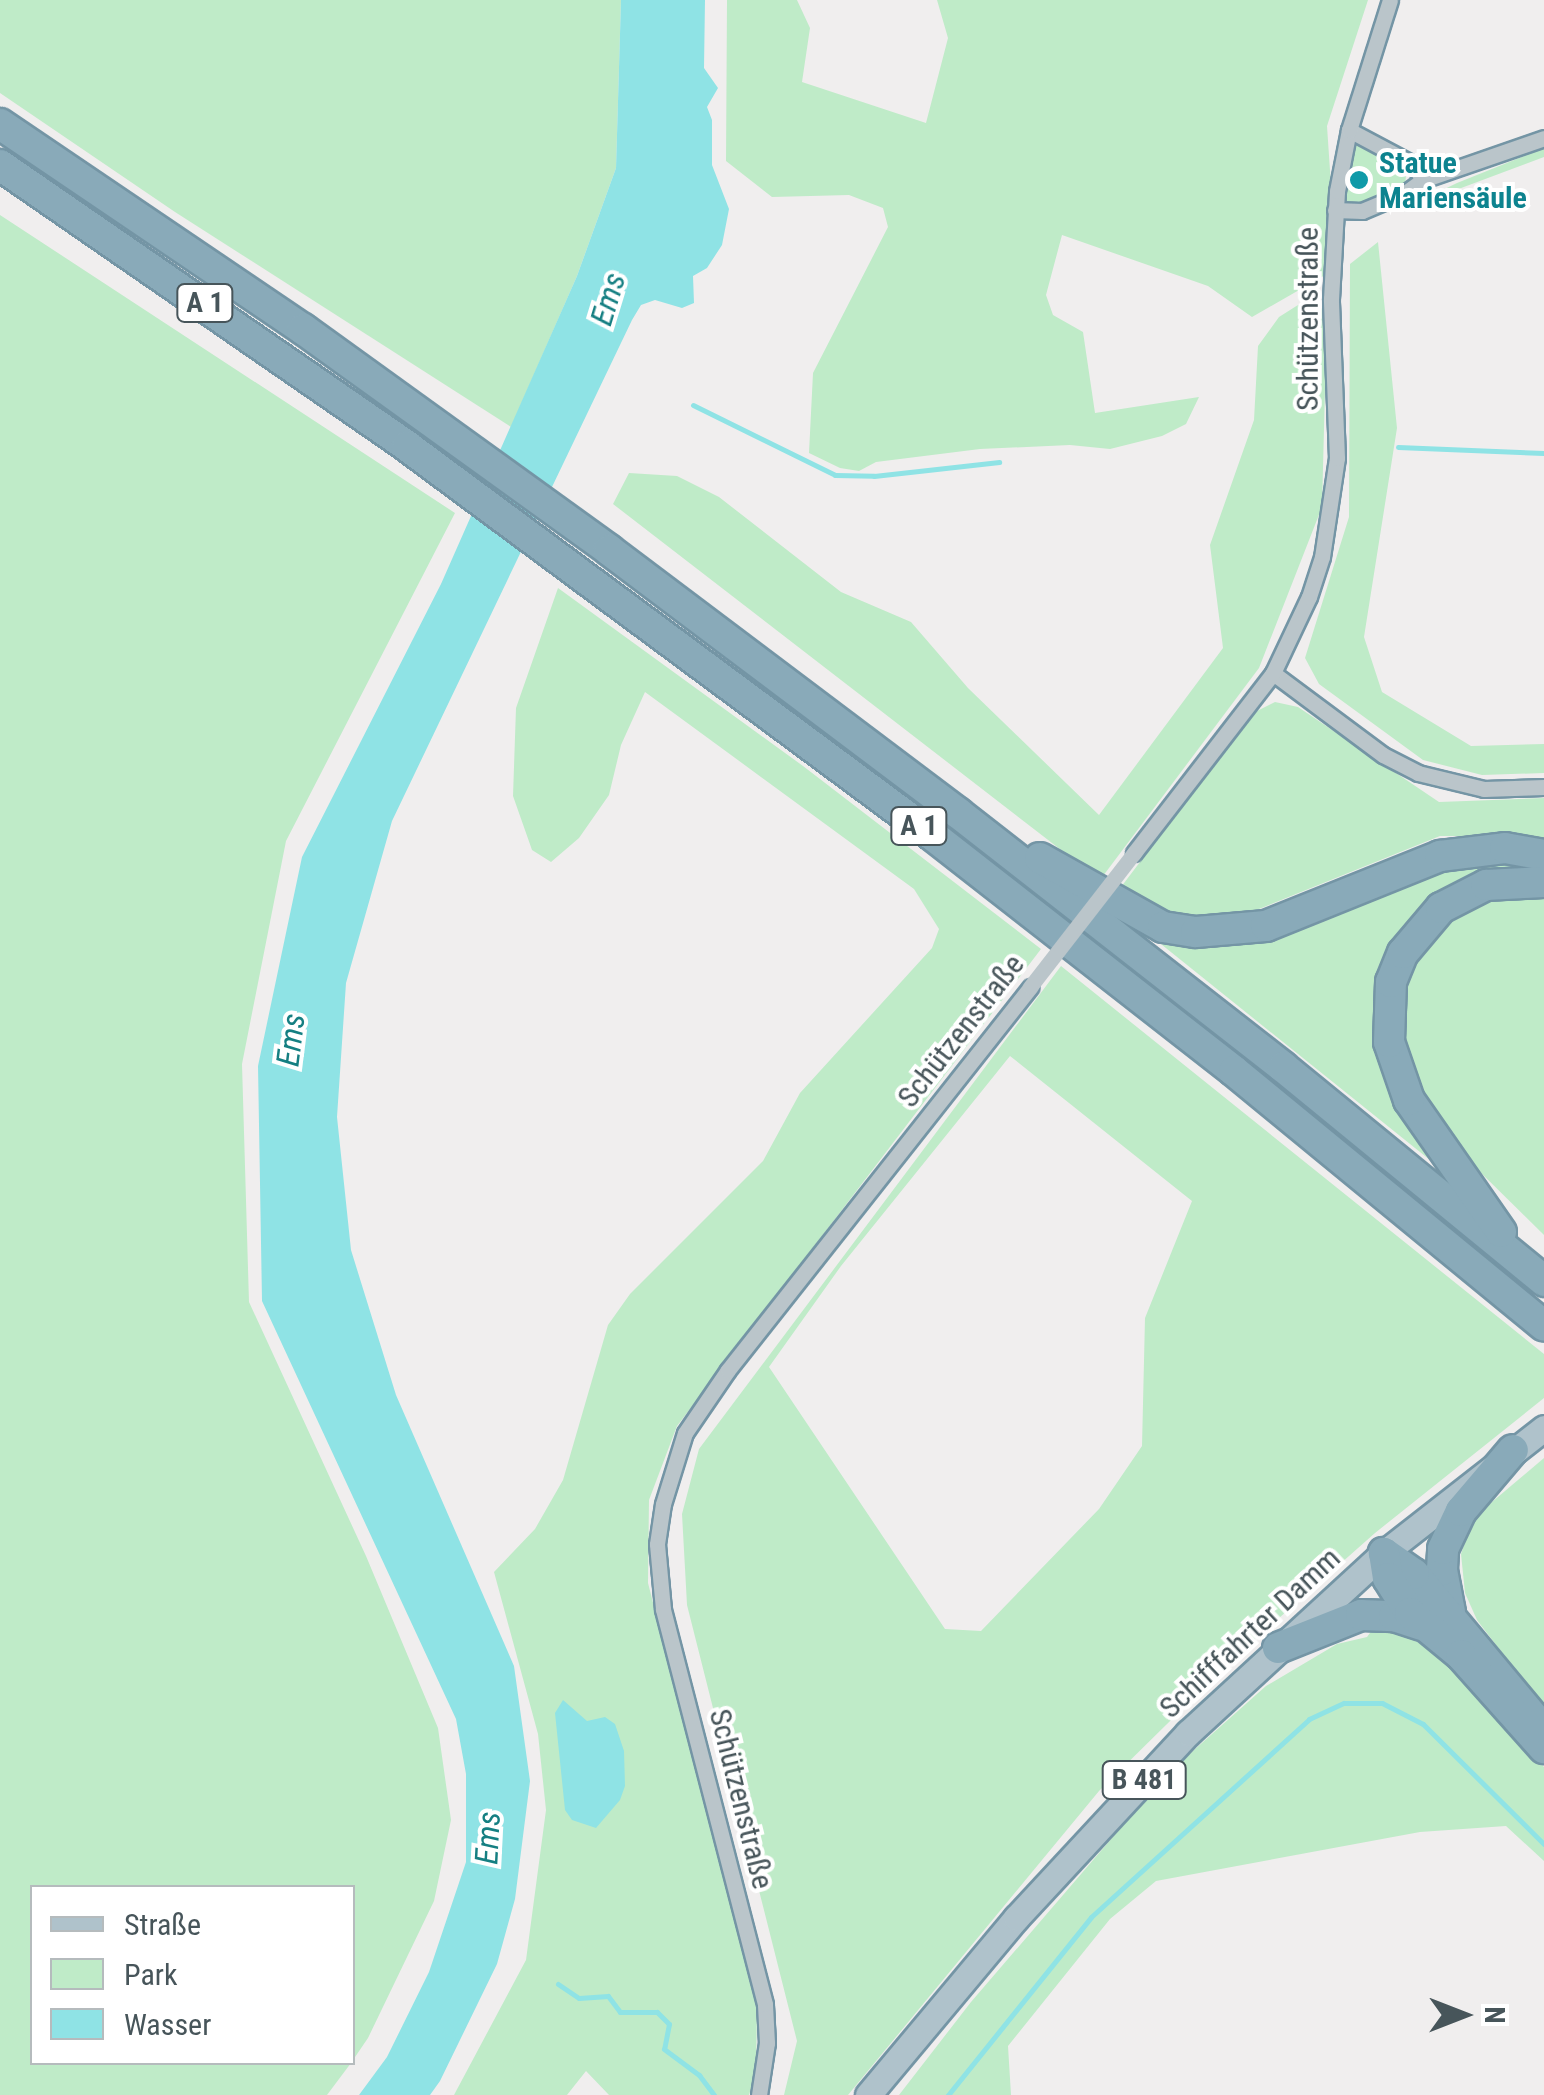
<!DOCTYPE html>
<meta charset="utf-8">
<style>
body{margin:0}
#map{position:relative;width:1544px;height:2095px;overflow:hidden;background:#f0eeee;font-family:"Roboto Condensed",sans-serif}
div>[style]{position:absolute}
.green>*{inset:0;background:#bfebc8}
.water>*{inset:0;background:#8fe3e5}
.stream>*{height:5px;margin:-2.5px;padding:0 2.5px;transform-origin:2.5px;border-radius:2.5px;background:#8fe3e5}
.roads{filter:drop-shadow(2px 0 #7495a5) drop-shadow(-2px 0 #7495a5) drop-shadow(0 2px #7495a5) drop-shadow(0 -2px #7495a5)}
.street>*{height:15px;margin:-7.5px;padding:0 7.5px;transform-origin:7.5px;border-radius:7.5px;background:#bac5ca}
.primary>*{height:25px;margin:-12.5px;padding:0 12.5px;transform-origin:12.5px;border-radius:12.5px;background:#afc2cb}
.highway>*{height:30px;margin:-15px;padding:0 15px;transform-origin:15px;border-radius:15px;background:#89aab9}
.street-bridge>*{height:15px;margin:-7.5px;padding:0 7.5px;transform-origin:7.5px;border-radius:7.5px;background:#bac5ca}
.dots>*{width:28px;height:28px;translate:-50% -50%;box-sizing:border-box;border:5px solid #fff;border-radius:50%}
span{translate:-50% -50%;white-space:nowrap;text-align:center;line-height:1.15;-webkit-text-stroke:8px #fff;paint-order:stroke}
.shield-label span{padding:2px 8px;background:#fff;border:2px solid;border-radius:8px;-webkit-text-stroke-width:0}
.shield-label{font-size:28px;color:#47555a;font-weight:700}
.culture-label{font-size:30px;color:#0d838f;font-weight:700}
.left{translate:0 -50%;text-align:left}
.street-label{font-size:30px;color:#47555a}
.water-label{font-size:32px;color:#157f82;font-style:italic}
.legend{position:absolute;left:30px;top:1885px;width:325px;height:180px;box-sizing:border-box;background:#fff;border:2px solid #b5bbbd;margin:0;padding:12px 18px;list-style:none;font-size:30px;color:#47555a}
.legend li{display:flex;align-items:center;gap:20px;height:50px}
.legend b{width:50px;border:2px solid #b5bbbd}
.north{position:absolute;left:1414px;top:1965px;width:100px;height:100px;-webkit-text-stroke:8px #fff;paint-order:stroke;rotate:90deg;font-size:28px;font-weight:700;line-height:40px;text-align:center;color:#47555a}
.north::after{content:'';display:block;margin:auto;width:35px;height:45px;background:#47555a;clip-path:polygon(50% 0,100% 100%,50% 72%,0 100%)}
</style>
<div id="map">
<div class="green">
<i style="clip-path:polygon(0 0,621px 0,616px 168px,577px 276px,511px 427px,175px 212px,0 93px)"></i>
<i style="clip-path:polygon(727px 0,797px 0,810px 28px,802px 82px,926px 123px,948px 38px,937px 0,1368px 0,1327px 126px,1332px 200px,1327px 274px,1252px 317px,1208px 286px,1062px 235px,1046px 295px,1053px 315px,1083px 332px,1095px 413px,1199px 397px,1186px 424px,1162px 436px,1110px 449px,1070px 445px,980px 449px,876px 462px,859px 471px,840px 468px,809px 453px,813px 373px,888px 227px,883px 208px,849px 195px,772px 197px,726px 161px)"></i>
<i style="clip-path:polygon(1349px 130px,1406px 173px,1405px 193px,1335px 210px)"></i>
<i style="clip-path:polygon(1544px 148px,1544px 157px,1397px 212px,1457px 183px)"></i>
<i style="clip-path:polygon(0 215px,455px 513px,286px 841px,242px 1064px,249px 1302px,366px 1556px,438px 1728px,451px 1820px,434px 1901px,368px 2038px,353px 2060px,352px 1888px,32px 1888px,32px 2062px,351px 2063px,327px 2095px,0 2095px)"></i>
<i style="clip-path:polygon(1378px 242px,1397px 428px,1364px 637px,1382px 692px,1471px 746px,1544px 744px,1544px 773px,1482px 775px,1423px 760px,1319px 684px,1305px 658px,1349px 517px,1350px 264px)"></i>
<i style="clip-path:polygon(1313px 303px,1327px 312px,1322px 507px,1259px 668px,1100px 880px,613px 504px,629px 473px,677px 476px,719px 497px,841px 592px,911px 622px,968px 688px,1099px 815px,1223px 648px,1210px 545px,1254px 420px,1258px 346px,1279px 317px,1298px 305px)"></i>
<i style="clip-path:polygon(558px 588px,803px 766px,1041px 949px,677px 1426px,649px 1500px,648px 1583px,757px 2009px,756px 2073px,749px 2095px,609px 2095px,586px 2071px,567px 2095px,454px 2095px,526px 1960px,546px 1810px,538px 1734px,494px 1572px,535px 1529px,563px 1480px,608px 1325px,630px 1294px,763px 1161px,800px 1093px,932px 948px,939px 929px,914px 889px,645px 692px,621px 745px,609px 795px,579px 838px,551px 862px,532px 850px,513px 796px,516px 708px)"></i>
<i style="clip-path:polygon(1275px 702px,1298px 707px,1439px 802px,1544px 798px,1544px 843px,1525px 836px,1440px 836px,1254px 911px,1217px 919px,1167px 913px,1118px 891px,1253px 713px)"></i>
<i style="clip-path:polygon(1522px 856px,1544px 876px,1456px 890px,1379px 1010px,1471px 1193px,1141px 928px,1172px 937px,1429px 865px)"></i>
<i style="clip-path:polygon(1509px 895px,1544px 897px,1544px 1235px,1475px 1167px,1433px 1115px,1412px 1074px,1401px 1014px,1414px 961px,1439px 928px,1470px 905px)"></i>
<i style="clip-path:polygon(evenodd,1061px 966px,1544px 1354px,1544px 1398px,1375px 1533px,1234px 1658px,1099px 1791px,848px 2095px,784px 2095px,797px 2041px,687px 1605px,682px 1514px,699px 1449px,1061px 966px,1010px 1056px,1192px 1201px,1145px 1318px,1142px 1446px,1099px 1509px,981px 1631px,945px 1629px,769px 1367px,841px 1266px,1010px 1056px)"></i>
<i style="clip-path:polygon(1544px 1458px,1544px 1708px,1477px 1620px,1465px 1593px,1461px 1554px,1473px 1518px)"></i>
<i style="clip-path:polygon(1378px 1622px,1436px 1651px,1476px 1688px,1544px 1767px,1544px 1861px,1506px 1826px,1420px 1832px,1156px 1881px,1110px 1919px,1008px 2046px,1011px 2095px,899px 2095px,971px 2002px,1167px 1774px,1266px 1686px,1337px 1644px,1367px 1637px)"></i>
</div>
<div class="water">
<i style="clip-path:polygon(621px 0,705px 0,704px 68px,718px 88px,707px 107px,712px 120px,712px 165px,729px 209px,722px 245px,707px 268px,693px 276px,694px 303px,682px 308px,655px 300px,641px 305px,632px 320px,392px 821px,346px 983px,337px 1117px,351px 1250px,396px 1395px,514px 1666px,530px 1781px,515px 1899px,497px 1964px,440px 2081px,430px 2095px,359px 2095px,387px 2057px,429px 1972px,466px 1862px,466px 1774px,456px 1719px,262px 1301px,258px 1066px,302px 857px,441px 584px,577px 276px,616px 168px)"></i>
<i style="clip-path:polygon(563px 1700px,587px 1721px,605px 1717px,615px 1724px,624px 1751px,625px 1786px,620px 1800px,596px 1828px,572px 1820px,565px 1810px,555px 1713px)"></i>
</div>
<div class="stream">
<i style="left:693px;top:405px;width:158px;rotate:26.2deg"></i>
<i style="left:835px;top:475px;width:39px;rotate:1deg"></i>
<i style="left:874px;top:476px;width:126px;rotate:-6.4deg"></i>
<i style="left:1398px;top:447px;width:146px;rotate:2.4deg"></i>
<i style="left:558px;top:1984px;width:25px;rotate:34deg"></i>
<i style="left:579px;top:1998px;width:29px;rotate:-4deg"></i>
<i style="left:608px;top:1996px;width:20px;rotate:53deg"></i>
<i style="left:620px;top:2012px;width:37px"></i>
<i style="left:657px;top:2012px;width:17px;rotate:45deg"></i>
<i style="left:669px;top:2024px;width:25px;rotate:101deg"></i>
<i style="left:664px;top:2049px;width:44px;rotate:36.6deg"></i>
<i style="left:699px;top:2075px;width:25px;rotate:53deg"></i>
<i style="left:948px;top:2095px;width:228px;rotate:-51.2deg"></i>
<i style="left:1091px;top:1917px;width:294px;rotate:-42.2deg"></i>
<i style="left:1309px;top:1719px;width:38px;rotate:-25deg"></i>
<i style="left:1344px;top:1703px;width:38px"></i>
<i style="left:1382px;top:1703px;width:46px;rotate:27.1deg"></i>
<i style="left:1423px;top:1724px;width:170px;rotate:44.8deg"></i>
</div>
<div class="roads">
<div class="street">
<i style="left:1349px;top:130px;width:72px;rotate:28deg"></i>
<i style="left:1413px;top:164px;width:19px;rotate:58deg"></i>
<i style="left:1335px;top:210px;width:27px;rotate:2deg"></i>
<i style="left:1362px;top:211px;width:47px;rotate:-22.7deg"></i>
<i style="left:1405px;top:193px;width:22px;rotate:-36deg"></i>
<i style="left:1423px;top:180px;width:128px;rotate:-19.1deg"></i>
<i style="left:1273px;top:673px;width:137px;rotate:36.7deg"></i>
<i style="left:1383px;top:755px;width:39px;rotate:27deg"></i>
<i style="left:1418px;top:773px;width:68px;rotate:13.6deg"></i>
<i style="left:1484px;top:789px;width:60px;rotate:-1.9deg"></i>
<i style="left:1134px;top:853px;width:227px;rotate:-52.3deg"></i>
<i style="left:1273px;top:673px;width:84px;rotate:-64.7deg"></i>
<i style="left:1309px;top:597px;width:42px;rotate:-72deg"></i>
<i style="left:1322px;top:557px;width:100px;rotate:-81.4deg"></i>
<i style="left:1337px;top:458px;width:159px;rotate:-92.2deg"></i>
<i style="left:1331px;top:299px;width:108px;rotate:-86.8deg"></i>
<i style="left:1337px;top:191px;width:62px;rotate:-78.9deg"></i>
<i style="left:1349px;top:130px;width:136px;rotate:-72.5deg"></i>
<i style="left:759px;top:2095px;width:53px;rotate:-81.3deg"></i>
<i style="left:767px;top:2043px;width:39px;rotate:-93deg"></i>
<i style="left:765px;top:2004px;width:408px;rotate:-104.5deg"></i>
<i style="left:663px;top:1609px;width:65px;rotate:-95.3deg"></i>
<i style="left:657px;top:1544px;width:40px;rotate:-81.5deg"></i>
<i style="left:663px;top:1504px;width:74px;rotate:-72.8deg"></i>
<i style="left:685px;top:1433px;width:76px;rotate:-55.7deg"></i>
<i style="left:728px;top:1370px;width:488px;rotate:-51.7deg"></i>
</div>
<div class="primary">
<i style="left:868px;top:2095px;width:231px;rotate:-50.1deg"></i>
<i style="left:1016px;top:1918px;width:253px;rotate:-47.1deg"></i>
<i style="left:1188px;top:1733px;width:266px;rotate:-42.6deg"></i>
<i style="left:1384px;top:1553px;width:203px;rotate:-38deg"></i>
</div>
<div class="highway">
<i style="left:0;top:124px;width:366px;rotate:34.1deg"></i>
<i style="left:303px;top:329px;width:377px;rotate:35.8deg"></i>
<i style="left:609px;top:550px;width:437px;rotate:37deg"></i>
<i style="left:958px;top:813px;width:412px;rotate:38deg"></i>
<i style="left:1283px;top:1067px;width:338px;rotate:39.3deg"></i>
<i style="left:0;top:165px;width:495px;rotate:34.6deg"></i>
<i style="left:407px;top:446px;width:653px;rotate:36.54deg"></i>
<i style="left:932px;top:835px;width:383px;rotate:38deg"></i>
<i style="left:1234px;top:1071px;width:401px;rotate:39.4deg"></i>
<i style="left:1040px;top:858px;width:141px;rotate:29.3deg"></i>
<i style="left:1163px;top:927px;width:33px;rotate:9deg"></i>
<i style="left:1196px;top:932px;width:70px;rotate:-4.9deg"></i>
<i style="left:1266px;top:926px;width:188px;rotate:-21.9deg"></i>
<i style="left:1440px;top:856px;width:65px;rotate:-7deg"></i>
<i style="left:1505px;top:848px;width:40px;rotate:10deg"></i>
<i style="left:1501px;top:1232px;width:161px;rotate:-124.9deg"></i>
<i style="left:1409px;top:1100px;width:61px;rotate:-109deg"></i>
<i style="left:1389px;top:1042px;width:60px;rotate:-88.1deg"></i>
<i style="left:1391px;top:982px;width:31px;rotate:-68deg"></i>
<i style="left:1403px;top:953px;width:59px;rotate:-49.8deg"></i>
<i style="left:1441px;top:908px;width:51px;rotate:-27.1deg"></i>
<i style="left:1486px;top:885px;width:58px;rotate:-3deg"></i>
<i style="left:1450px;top:1612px;width:43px;rotate:-100.8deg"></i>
<i style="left:1442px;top:1570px;width:21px;rotate:-87deg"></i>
<i style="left:1443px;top:1549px;width:42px;rotate:-64.7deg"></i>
<i style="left:1461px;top:1511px;width:80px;rotate:-49.6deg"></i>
<i style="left:1278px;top:1648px;width:89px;rotate:-21.7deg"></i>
<i style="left:1361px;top:1615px;width:33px;rotate:2deg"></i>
<i style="left:1394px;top:1616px;width:29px;rotate:18deg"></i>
<i style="left:1544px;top:1730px;width:203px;rotate:-129.8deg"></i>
<i style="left:1414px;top:1574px;width:37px;rotate:-145deg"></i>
<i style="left:1384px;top:1553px;width:25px;rotate:81deg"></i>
<i style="left:1388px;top:1578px;width:41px;rotate:57.8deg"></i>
<i style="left:1410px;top:1613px;width:66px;rotate:39.5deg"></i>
<i style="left:1461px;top:1655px;width:125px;rotate:48.3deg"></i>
</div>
</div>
<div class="street-bridge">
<i style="left:1030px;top:987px;width:170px;rotate:-52.2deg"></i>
</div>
<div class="dots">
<i style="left:1359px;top:180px;background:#0f9aa8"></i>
</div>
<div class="shield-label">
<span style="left:205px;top:303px">A 1</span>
<span style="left:919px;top:826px">A 1</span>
<span style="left:1144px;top:1780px">B 481</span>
</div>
<div class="culture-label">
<span class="left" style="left:1379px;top:180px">Statue<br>Mariensäule</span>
</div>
<div class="street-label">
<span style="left:1308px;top:319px;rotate:-90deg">Schützenstraße</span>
<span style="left:961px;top:1031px;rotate:-52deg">Schützenstraße</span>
<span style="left:1250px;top:1633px;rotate:-43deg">Schifffahrter Damm</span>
<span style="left:741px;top:1799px;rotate:76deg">Schützenstraße</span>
</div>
<div class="water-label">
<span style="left:608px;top:299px;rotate:-73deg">Ems</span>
<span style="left:291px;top:1040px;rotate:-83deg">Ems</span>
<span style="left:488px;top:1838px;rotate:-87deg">Ems</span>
</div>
<ul class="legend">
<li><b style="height:12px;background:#afc2cb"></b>Straße</li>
<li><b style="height:28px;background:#bfebc8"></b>Park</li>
<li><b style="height:28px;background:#8fe3e5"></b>Wasser</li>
</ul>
<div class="north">N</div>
</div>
